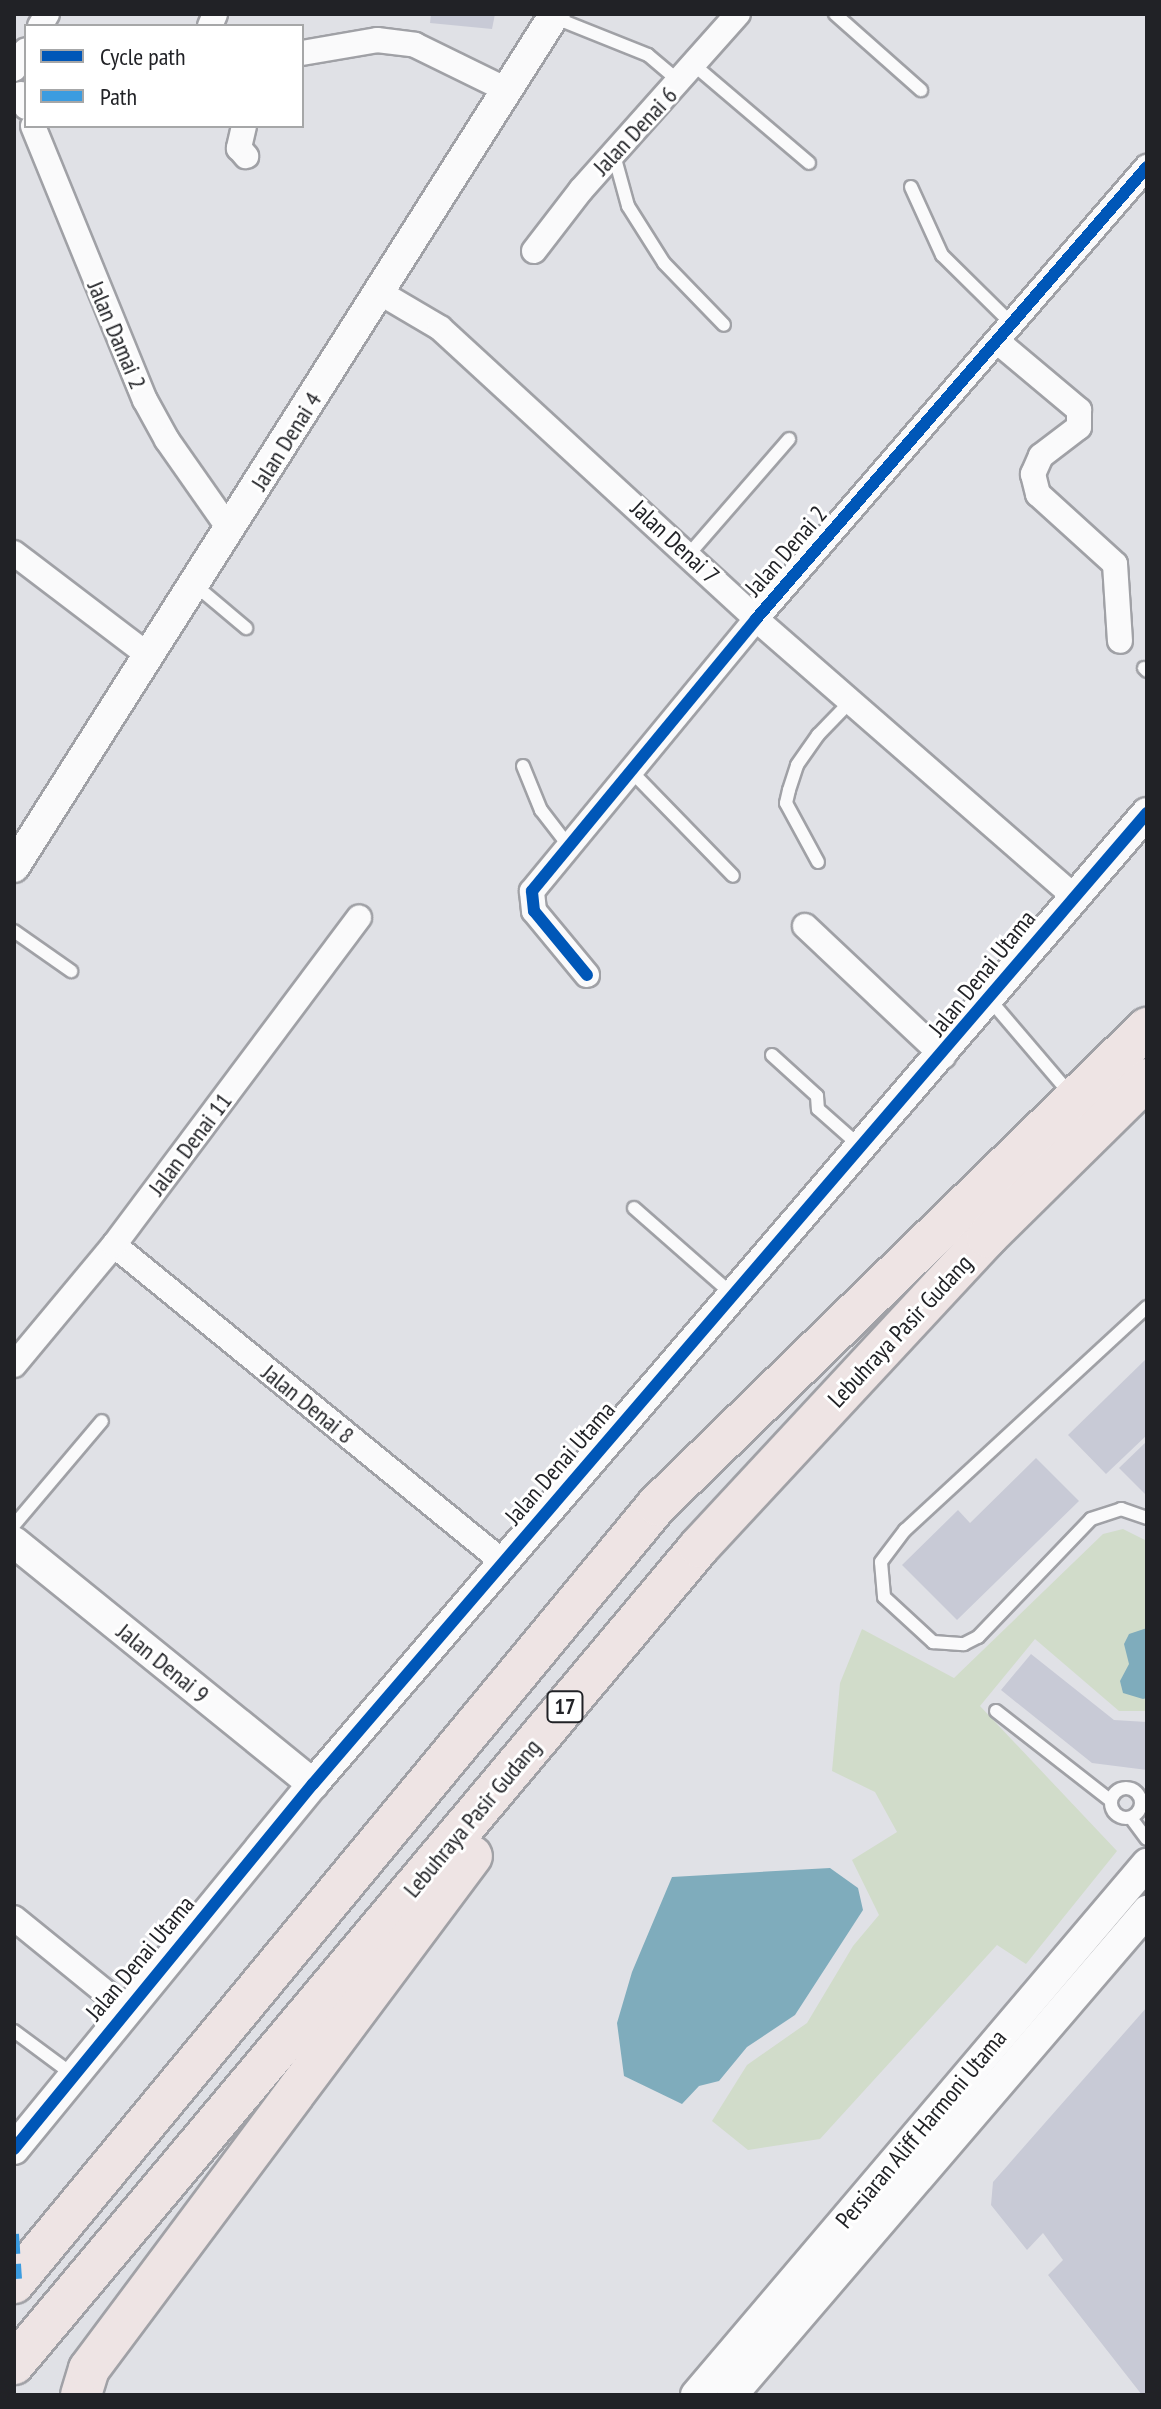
<!DOCTYPE html>
<style>
body{margin:0}
#map{position:relative;width:1161px;height:2409px;overflow:hidden;background:#e0e1e6;font-family:"PT Sans Narrow",sans-serif}
div>[style]{position:absolute}
.green>*{inset:0;background:#d1dcca}
.water>*{inset:0;background:#7facbc}
.building>*{inset:0;background:#c8cad6}
.roads{filter:drop-shadow(2px 0 #a0a1a6) drop-shadow(-2px 0 #a0a1a6) drop-shadow(0 2px #a0a1a6) drop-shadow(0 -2px #a0a1a6)}
.service>*{height:12px;margin:-6px;padding:0 6px;transform-origin:6px;border-radius:6px;background:#fafafb}
.service>.ring{margin:-6px;padding:0;box-sizing:content-box;background:none;border:12px solid #fafafb;border-radius:50%}
.minor>*{height:24px;margin:-12px;padding:0 12px;transform-origin:12px;border-radius:12px;background:#fafafb}
.tertiary>*{height:30px;margin:-15px;padding:0 15px;transform-origin:15px;border-radius:15px;background:#fafafb}
.trunk>*{height:40px;margin:-20px;padding:0 20px;transform-origin:20px;border-radius:20px;background:#eee4e4}
.quiet>*{height:10px;margin-top:-5px;transform-origin:0;background:repeating-linear-gradient(90deg,#3c9ce0 0 20px,transparent 0 30px)}
.cycleway>*{height:12px;margin:-6px;padding:0 6px;transform-origin:6px;border-radius:6px;background:#0057b8}
span{translate:-50% -50%;white-space:nowrap;text-align:center;line-height:1.15;-webkit-text-stroke:6px #fff;paint-order:stroke}
.shield-label span{padding:2px 6px;background:#fff;border:2px solid;border-radius:6px;-webkit-text-stroke-width:0}
.shield-label{font-size:22px;color:#212226;font-weight:700}
.street-label{font-size:24px;color:#212226}
.frame{position:absolute;inset:0;border:16px solid #212226;pointer-events:none}
.legend{position:absolute;left:24px;top:24px;width:280px;height:104px;box-sizing:border-box;background:#fff;border:2px solid #a6a7a8;margin:0;padding:10px 14px;list-style:none;font-size:24px;color:#212226}
.legend li{display:flex;align-items:center;gap:16px;height:40px}
.legend b{width:40px;border:2px solid #a6a7a8}
</style>
<div id="map">
<div class="green">
<i style="clip-path:polygon(1123px 1529px,1147px 1541px,1147px 1711px,1119px 1711px,1035px 1639px,980px 1706px,1117px 1851px,1026px 1964px,997px 1945px,820px 2139px,748px 2150px,712px 2121px,747px 2065px,807px 2023px,853px 1946px,879px 1915px,852px 1860px,897px 1832px,875px 1792px,832px 1771px,840px 1683px,862px 1629px,954px 1678px,1103px 1534px)"></i>
</div>
<div class="water">
<i style="clip-path:polygon(1147px 1628px,1147px 1698px,1143px 1699px,1123px 1693px,1120px 1681px,1129px 1664px,1124px 1644px,1129px 1634px)"></i>
<i style="clip-path:polygon(830px 1868px,858px 1888px,863px 1910px,795px 2015px,747px 2047px,719px 2081px,699px 2086px,682px 2104px,624px 2076px,617px 2023px,632px 1972px,672px 1877px)"></i>
</div>
<div class="building">
<i style="clip-path:polygon(431px 14px,495px 14px,492px 29px,430px 23px)"></i>
<i style="clip-path:polygon(1147px 1358px,1147px 1435px,1106px 1474px,1068px 1435px)"></i>
<i style="clip-path:polygon(1147px 1441px,1147px 1496px,1119px 1468px)"></i>
<i style="clip-path:polygon(1036px 1458px,1079px 1501px,957px 1620px,902px 1565px,958px 1510px,970px 1523px)"></i>
<i style="clip-path:polygon(1031px 1654px,1114px 1720px,1147px 1722px,1147px 1770px,1092px 1763px,1001px 1690px)"></i>
<i style="clip-path:polygon(1147px 2007px,1147px 2395px,1142px 2395px,1048px 2275px,1063px 2260px,1043px 2233px,1027px 2250px,991px 2205px,993px 2182px)"></i>
</div>
<div class="roads">
<div class="service">
<i style="left:835px;top:14px;width:115px;rotate:41.5deg"></i>
<i style="left:553px;top:17px;width:102px;rotate:21.8deg"></i>
<i style="left:648px;top:55px;width:42px;rotate:40.2deg"></i>
<i style="left:694px;top:65px;width:151px;rotate:40.4deg"></i>
<i style="left:614px;top:155px;width:53px;rotate:74.6deg"></i>
<i style="left:628px;top:206px;width:67px;rotate:57.7deg"></i>
<i style="left:664px;top:263px;width:86px;rotate:45.9deg"></i>
<i style="left:911px;top:187px;width:75px;rotate:65.5deg"></i>
<i style="left:942px;top:255px;width:100px;rotate:44.6deg"></i>
<i style="left:690px;top:553px;width:151px;rotate:-49deg"></i>
<i style="left:195px;top:585px;width:67px;rotate:40.1deg"></i>
<i style="left:1144px;top:668px;width:4px;rotate:45deg"></i>
<i style="left:523px;top:766px;width:48px;rotate:67.8deg"></i>
<i style="left:541px;top:810px;width:44px;rotate:52.4deg"></i>
<i style="left:631px;top:771px;width:146px;rotate:45.8deg"></i>
<i style="left:818px;top:862px;width:67px;rotate:-118.5deg"></i>
<i style="left:786px;top:803px;width:13px;rotate:-77deg"></i>
<i style="left:789px;top:790px;width:26px;rotate:-72deg"></i>
<i style="left:797px;top:765px;width:37px;rotate:-55deg"></i>
<i style="left:818px;top:735px;width:47px;rotate:-45.9deg"></i>
<i style="left:14px;top:931px;width:70px;rotate:35.1deg"></i>
<i style="left:990px;top:1000px;width:125px;rotate:49.5deg"></i>
<i style="left:772px;top:1055px;width:61px;rotate:42.3deg"></i>
<i style="left:817px;top:1096px;width:13px;rotate:86deg"></i>
<i style="left:818px;top:1109px;width:57px;rotate:41.5deg"></i>
<i style="left:634px;top:1208px;width:130px;rotate:41.3deg"></i>
<i style="left:1147px;top:1307px;width:329px;rotate:137.3deg"></i>
<i style="left:905px;top:1530px;width:40px;rotate:127deg"></i>
<i style="left:881px;top:1562px;width:35px;rotate:85deg"></i>
<i style="left:884px;top:1597px;width:67px;rotate:42.6deg"></i>
<i style="left:933px;top:1642px;width:31px;rotate:4deg"></i>
<i style="left:964px;top:1644px;width:16px;rotate:-27deg"></i>
<i style="left:978px;top:1637px;width:163px;rotate:-46.2deg"></i>
<i style="left:1091px;top:1519px;width:32px;rotate:-18deg"></i>
<i style="left:1121px;top:1509px;width:28px;rotate:19deg"></i>
<i style="left:14px;top:1525px;width:136px;rotate:-49.8deg"></i>
<i style="left:996px;top:1711px;width:146px;rotate:38deg"></i>
<i class="ring" style="left:1111px;top:1788px;width:18px;height:18px"></i>
<i style="left:1131px;top:1818px;width:26px;rotate:53deg"></i>
<i style="left:14px;top:2031px;width:72px;rotate:36.6deg"></i>
</div>
<div class="minor">
<i style="left:40px;top:26px;width:14px;rotate:-60deg"></i>
<i style="left:210px;top:26px;width:13px;rotate:-67deg"></i>
<i style="left:302px;top:53px;width:76px;rotate:-9.8deg"></i>
<i style="left:377px;top:40px;width:38px;rotate:7deg"></i>
<i style="left:415px;top:45px;width:100px;rotate:26.1deg"></i>
<i style="left:14px;top:69px;width:22px;rotate:-58deg"></i>
<i style="left:21px;top:94px;width:14px;rotate:69deg"></i>
<i style="left:33px;top:126px;width:296px;rotate:67.8deg"></i>
<i style="left:145px;top:400px;width:46px;rotate:61.2deg"></i>
<i style="left:167px;top:440px;width:110px;rotate:55deg"></i>
<i style="left:244px;top:126px;width:23px;rotate:103deg"></i>
<i style="left:239px;top:148px;width:11px;rotate:49deg"></i>
<i style="left:534px;top:251px;width:77px;rotate:-52.4deg"></i>
<i style="left:581px;top:190px;width:236px;rotate:-48.3deg"></i>
<i style="left:379px;top:292px;width:71px;rotate:30.5deg"></i>
<i style="left:440px;top:328px;width:430px;rotate:42.6deg"></i>
<i style="left:756px;top:619px;width:421px;rotate:41.1deg"></i>
<i style="left:998px;top:342px;width:106px;rotate:40deg"></i>
<i style="left:1079px;top:410px;width:17px;rotate:90deg"></i>
<i style="left:1079px;top:427px;width:48px;rotate:142.7deg"></i>
<i style="left:1041px;top:456px;width:20px;rotate:114deg"></i>
<i style="left:1033px;top:474px;width:21px;rotate:76deg"></i>
<i style="left:1038px;top:494px;width:104px;rotate:42.3deg"></i>
<i style="left:1115px;top:564px;width:77px;rotate:86.3deg"></i>
<i style="left:14px;top:553px;width:170px;rotate:37.3deg"></i>
<i style="left:805px;top:926px;width:190px;rotate:43.3deg"></i>
<i style="left:587px;top:975px;width:83px;rotate:-129.6deg"></i>
<i style="left:534px;top:911px;width:20px;rotate:-96deg"></i>
<i style="left:532px;top:891px;width:352px;rotate:-50.5deg"></i>
<i style="left:756px;top:619px;width:598px;rotate:-49.14deg"></i>
<i style="left:114px;top:1245px;width:502px;rotate:39.18deg"></i>
<i style="left:14px;top:1365px;width:156px;rotate:-50.2deg"></i>
<i style="left:114px;top:1245px;width:409px;rotate:-53.2deg"></i>
<i style="left:14px;top:1918px;width:144px;rotate:39.1deg"></i>
</div>
<div class="tertiary">
<i style="left:14px;top:867px;width:1010px;rotate:-57.62deg"></i>
<i style="left:14px;top:1542px;width:385px;rotate:39deg"></i>
<i style="left:14px;top:2149px;width:472px;rotate:-50.7deg"></i>
<i style="left:313px;top:1784px;width:1280px;rotate:-49.34deg"></i>
<i style="left:696px;top:2395px;width:697px;rotate:-49.66deg"></i>
<i style="left:732px;top:2395px;width:638px;rotate:-49.39deg"></i>
</div>
<div class="trunk">
<i style="left:14px;top:2283px;width:1009px;rotate:-50.43deg"></i>
<i style="left:657px;top:1505px;width:684px;rotate:-44.23deg"></i>
<i style="left:14px;top:2364px;width:1066px;rotate:-50.02deg"></i>
<i style="left:699px;top:1547px;width:423px;rotate:-47.1deg"></i>
<i style="left:987px;top:1237px;width:225px;rotate:-44.6deg"></i>
<i style="left:81px;top:2395px;width:27px;rotate:-73deg"></i>
<i style="left:89px;top:2369px;width:640px;rotate:-53.26deg"></i>
</div>
</div>
<div class="quiet">
<i style="left:14px;top:2234px;width:45px;rotate:86.2deg"></i>
</div>
<div class="cycleway">
<i style="left:587px;top:975px;width:83px;rotate:-129.6deg"></i>
<i style="left:534px;top:911px;width:20px;rotate:-96deg"></i>
<i style="left:532px;top:891px;width:352px;rotate:-50.5deg"></i>
<i style="left:756px;top:619px;width:598px;rotate:-49.14deg"></i>
<i style="left:14px;top:2149px;width:472px;rotate:-50.7deg"></i>
<i style="left:313px;top:1784px;width:1280px;rotate:-49.34deg"></i>
</div>
<div class="shield-label">
<span style="left:565px;top:1707px">17</span>
</div>
<div class="street-label">
<span style="left:635px;top:131px;rotate:-47deg">Jalan Denai 6</span>
<span style="left:117px;top:335px;rotate:67deg">Jalan Damai 2</span>
<span style="left:286px;top:441px;rotate:-58deg">Jalan Denai 4</span>
<span style="left:675px;top:542px;rotate:43deg">Jalan Denai 7</span>
<span style="left:786px;top:551px;rotate:-49deg">Jalan Denai 2</span>
<span style="left:982px;top:973px;rotate:-51deg">Jalan Denai Utama</span>
<span style="left:190px;top:1144px;rotate:-53deg">Jalan Denai 11</span>
<span style="left:900px;top:1331px;rotate:-47deg">Lebuhraya Pasir Gudang</span>
<span style="left:308px;top:1404px;rotate:39deg">Jalan Denai 8</span>
<span style="left:560px;top:1463px;rotate:-49deg">Jalan Denai Utama</span>
<span style="left:163px;top:1663px;rotate:39deg">Jalan Denai 9</span>
<span style="left:472px;top:1818px;rotate:-50deg">Lebuhraya Pasir Gudang</span>
<span style="left:140px;top:1958px;rotate:-50deg">Jalan Denai Utama</span>
<span style="left:921px;top:2129px;rotate:-50deg">Persiaran Aliff Harmoni Utama</span>
</div>
<div class="frame"></div>
<ul class="legend">
<li><b style="height:10px;background:#0057b8"></b>Cycle path</li>
<li><b style="height:10px;background:#3c9ce0"></b>Path</li>
</ul>
</div>
